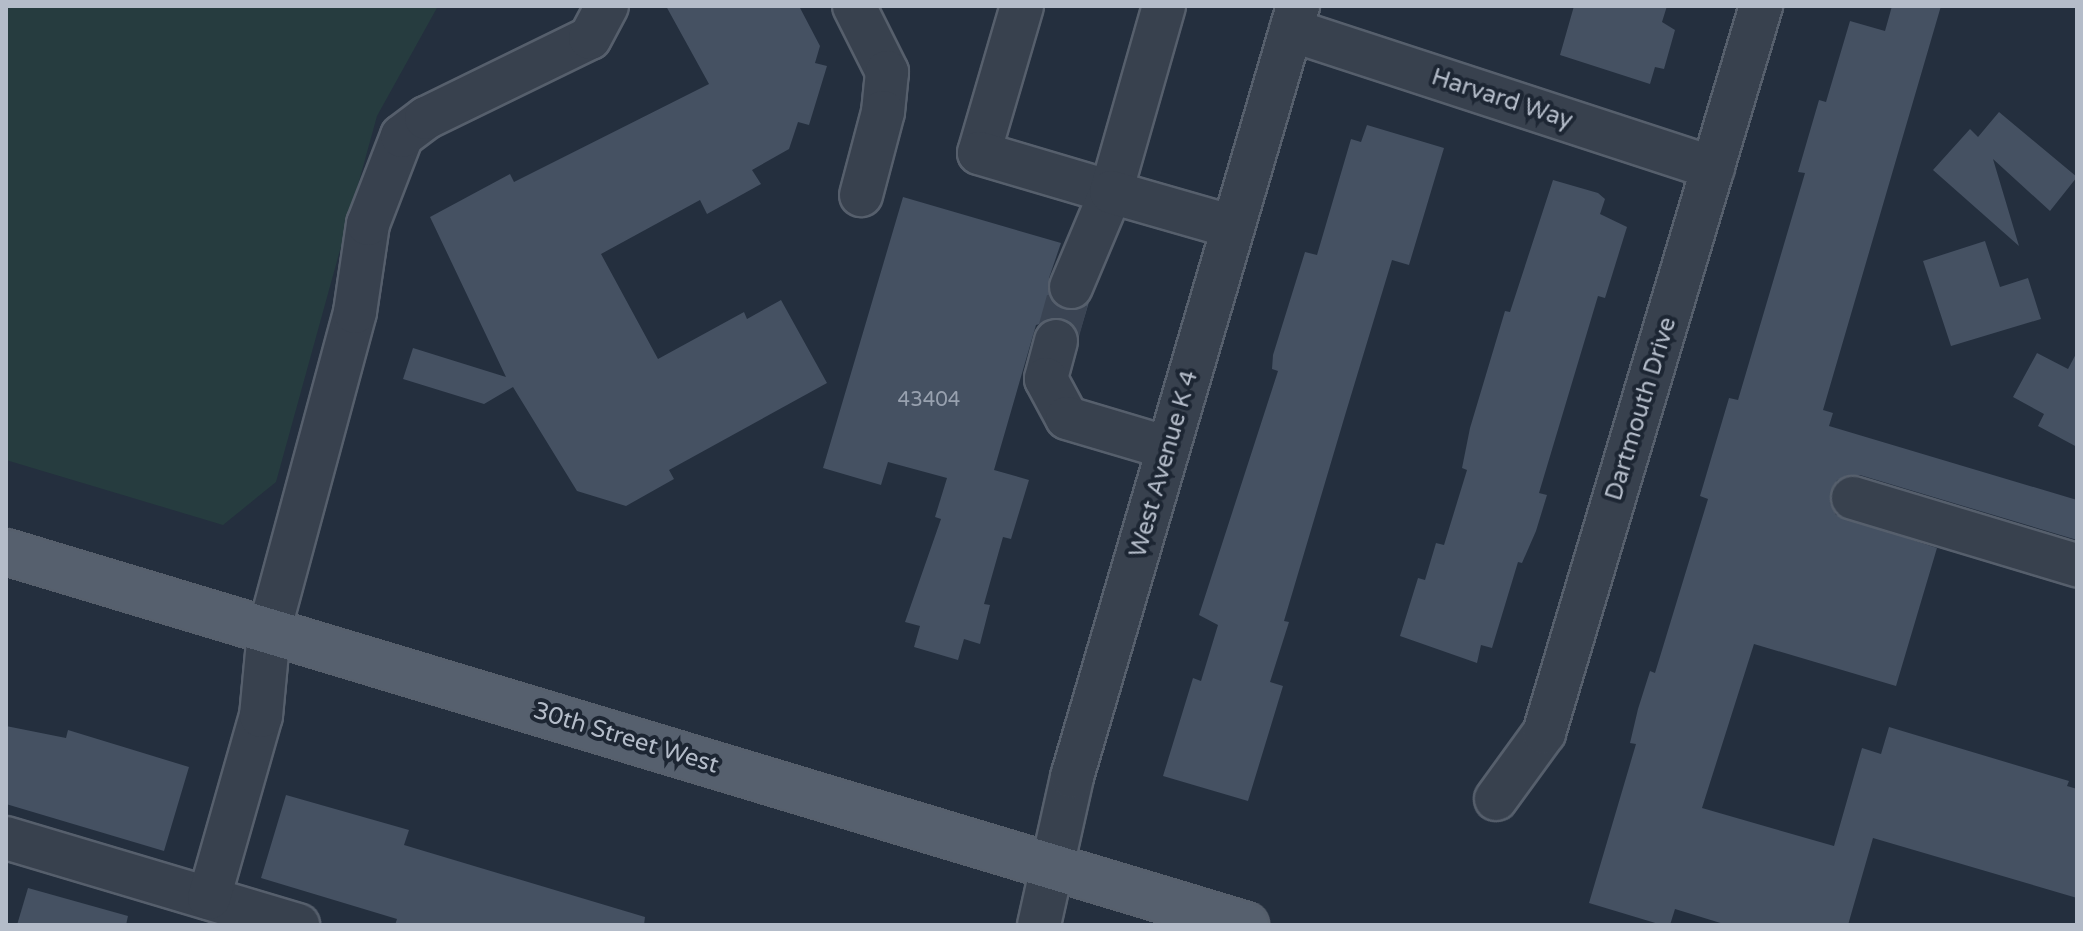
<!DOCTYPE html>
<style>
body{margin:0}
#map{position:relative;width:2083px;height:931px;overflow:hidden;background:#242f3e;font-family:"Varela Round",sans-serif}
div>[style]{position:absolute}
.green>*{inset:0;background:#263c3f}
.building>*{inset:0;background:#455162}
.minor-tunnel>*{height:42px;margin-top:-21px;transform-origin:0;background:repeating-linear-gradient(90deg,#3a4453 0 42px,transparent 0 63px)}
.roads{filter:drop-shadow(2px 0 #565f6c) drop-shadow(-2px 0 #565f6c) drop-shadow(0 2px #565f6c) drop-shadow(0 -2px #565f6c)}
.minor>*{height:42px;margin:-21px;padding:0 21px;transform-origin:21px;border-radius:21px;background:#38414e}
.major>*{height:44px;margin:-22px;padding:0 22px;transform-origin:22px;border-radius:22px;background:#56606e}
span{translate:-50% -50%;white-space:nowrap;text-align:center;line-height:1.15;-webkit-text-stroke:8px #1d2633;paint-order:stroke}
.number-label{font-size:20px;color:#98a1af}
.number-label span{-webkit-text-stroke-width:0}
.street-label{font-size:24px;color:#b4bcc9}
.frame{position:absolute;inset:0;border:8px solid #b4bcc9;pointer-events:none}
</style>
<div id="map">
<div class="green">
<i style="clip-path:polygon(6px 6px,438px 6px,377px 116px,276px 482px,223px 525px,6px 460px)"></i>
</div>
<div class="building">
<i style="clip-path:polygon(666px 6px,799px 6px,820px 46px,815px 63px,827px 66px,809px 125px,798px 122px,789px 149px,752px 170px,761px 184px,707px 214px,700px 200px,601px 254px,658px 359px,744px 312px,747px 319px,781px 300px,827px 383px,669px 470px,674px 479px,626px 506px,577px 491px,513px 387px,484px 404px,403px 379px,413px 348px,506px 377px,430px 217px,510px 174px,514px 182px,709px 84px)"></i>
<i style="clip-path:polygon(1574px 6px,1667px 6px,1662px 22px,1675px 30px,1664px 69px,1655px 67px,1650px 84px,1560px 55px)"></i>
<i style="clip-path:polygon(1892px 6px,1941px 6px,1823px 410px,1833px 413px,1829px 426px,2077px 500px,2077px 540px,1860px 475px,1837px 480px,1830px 503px,1836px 515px,1937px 548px,1896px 686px,1754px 644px,1702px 808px,1834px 846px,1862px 748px,1881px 754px,1889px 727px,2069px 781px,2067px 786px,2077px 789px,2077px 898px,1873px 838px,1848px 925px,1727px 925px,1675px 909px,1670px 925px,1662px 925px,1589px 903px,1636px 744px,1630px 743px,1638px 709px,1650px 671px,1655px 673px,1708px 499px,1700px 496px,1729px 398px,1738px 400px,1805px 173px,1798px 172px,1819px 100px,1826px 102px,1850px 21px,1885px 31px)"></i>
<i style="clip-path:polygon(1999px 112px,2077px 177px,2050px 211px,1993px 159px,2019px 246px,1933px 170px,1970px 129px,1978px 137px)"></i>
<i style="clip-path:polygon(1367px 125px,1444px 148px,1409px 265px,1392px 260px,1346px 412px,1284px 621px,1289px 622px,1270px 682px,1283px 686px,1248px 801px,1163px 776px,1193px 678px,1201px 681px,1218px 625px,1199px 615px,1278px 371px,1272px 369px,1273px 355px,1305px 252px,1317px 255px,1351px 139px,1361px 142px)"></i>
<i style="clip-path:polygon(1553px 180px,1598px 193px,1605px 199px,1600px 214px,1627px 227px,1605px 298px,1598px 296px,1539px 493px,1547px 495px,1536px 531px,1522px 563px,1518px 562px,1492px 648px,1481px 645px,1477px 663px,1400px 636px,1418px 578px,1425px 580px,1436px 543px,1444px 545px,1467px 470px,1462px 468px,1470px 428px,1505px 311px,1510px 312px)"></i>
<i style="clip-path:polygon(903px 197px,1061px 243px,1049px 278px,1051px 301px,1073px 311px,1089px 302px,1079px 335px,1061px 318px,1036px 325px,994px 470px,1029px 480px,1011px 539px,1003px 537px,984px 604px,990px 605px,980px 644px,964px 639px,958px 660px,914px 647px,920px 626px,905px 622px,941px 519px,935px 517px,947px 478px,888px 462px,881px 485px,823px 468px)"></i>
<i style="clip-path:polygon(1985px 241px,2000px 287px,2028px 278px,2041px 319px,1951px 346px,1923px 261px)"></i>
<i style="clip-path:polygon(2077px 352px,2077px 447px,2038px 426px,2044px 414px,2013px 397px,2037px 353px,2068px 369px)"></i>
<i style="clip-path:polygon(6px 726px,66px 738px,68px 730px,189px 767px,164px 851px,6px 804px)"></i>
<i style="clip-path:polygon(286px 795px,409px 830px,404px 845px,645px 917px,644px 925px,395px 925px,397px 919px,261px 878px)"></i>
<i style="clip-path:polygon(28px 888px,128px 916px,126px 925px,17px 925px)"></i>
</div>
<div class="minor-tunnel">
<i style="left:1056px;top:341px;width:56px;rotate:-74.5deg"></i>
</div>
<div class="roads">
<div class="minor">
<i style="left:854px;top:6px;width:74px;rotate:63.4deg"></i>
<i style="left:887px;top:72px;width:40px;rotate:95.7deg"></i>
<i style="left:883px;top:112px;width:86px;rotate:104.8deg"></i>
<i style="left:1022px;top:6px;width:153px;rotate:106.3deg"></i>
<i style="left:979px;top:153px;width:138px;rotate:16.5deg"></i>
<i style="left:1111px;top:192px;width:103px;rotate:112.8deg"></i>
<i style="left:1164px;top:6px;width:193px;rotate:105.9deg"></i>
<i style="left:1111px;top:192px;width:127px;rotate:16deg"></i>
<i style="left:1291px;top:30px;width:444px;rotate:18.1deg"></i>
<i style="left:1056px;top:341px;width:39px;rotate:105deg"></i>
<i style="left:1046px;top:379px;width:44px;rotate:61.7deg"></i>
<i style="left:1067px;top:418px;width:105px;rotate:16.5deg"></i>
<i style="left:1853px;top:498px;width:234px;rotate:16.7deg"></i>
<i style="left:1496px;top:799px;width:82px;rotate:-54deg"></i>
<i style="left:1544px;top:733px;width:759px;rotate:-73.38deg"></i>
<i style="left:6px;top:838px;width:305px;rotate:16.6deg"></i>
<i style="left:209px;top:898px;width:189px;rotate:-74.1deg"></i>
<i style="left:261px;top:716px;width:85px;rotate:-84.6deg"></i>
<i style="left:269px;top:631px;width:330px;rotate:-74.9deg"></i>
<i style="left:355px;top:312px;width:89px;rotate:-81.6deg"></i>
<i style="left:368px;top:224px;width:94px;rotate:-68.9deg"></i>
<i style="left:402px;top:136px;width:30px;rotate:-37deg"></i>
<i style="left:426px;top:118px;width:182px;rotate:-26deg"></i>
<i style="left:590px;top:38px;width:36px;rotate:-62deg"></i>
<i style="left:1039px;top:925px;width:152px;rotate:-77.4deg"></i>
<i style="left:1072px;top:777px;width:803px;rotate:-73.66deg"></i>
</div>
<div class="major">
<i style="left:6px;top:552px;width:1295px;rotate:16.74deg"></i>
</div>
</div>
<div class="number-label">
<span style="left:929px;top:400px">43404</span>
</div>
<div class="street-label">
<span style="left:1502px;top:99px;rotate:18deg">Harvard Way</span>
<span style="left:1641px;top:409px;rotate:-73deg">Dartmouth Drive</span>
<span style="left:1164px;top:464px;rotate:-74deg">West Avenue K 4</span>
<span style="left:626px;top:738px;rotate:17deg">30th Street West</span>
</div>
<div class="frame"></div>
</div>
